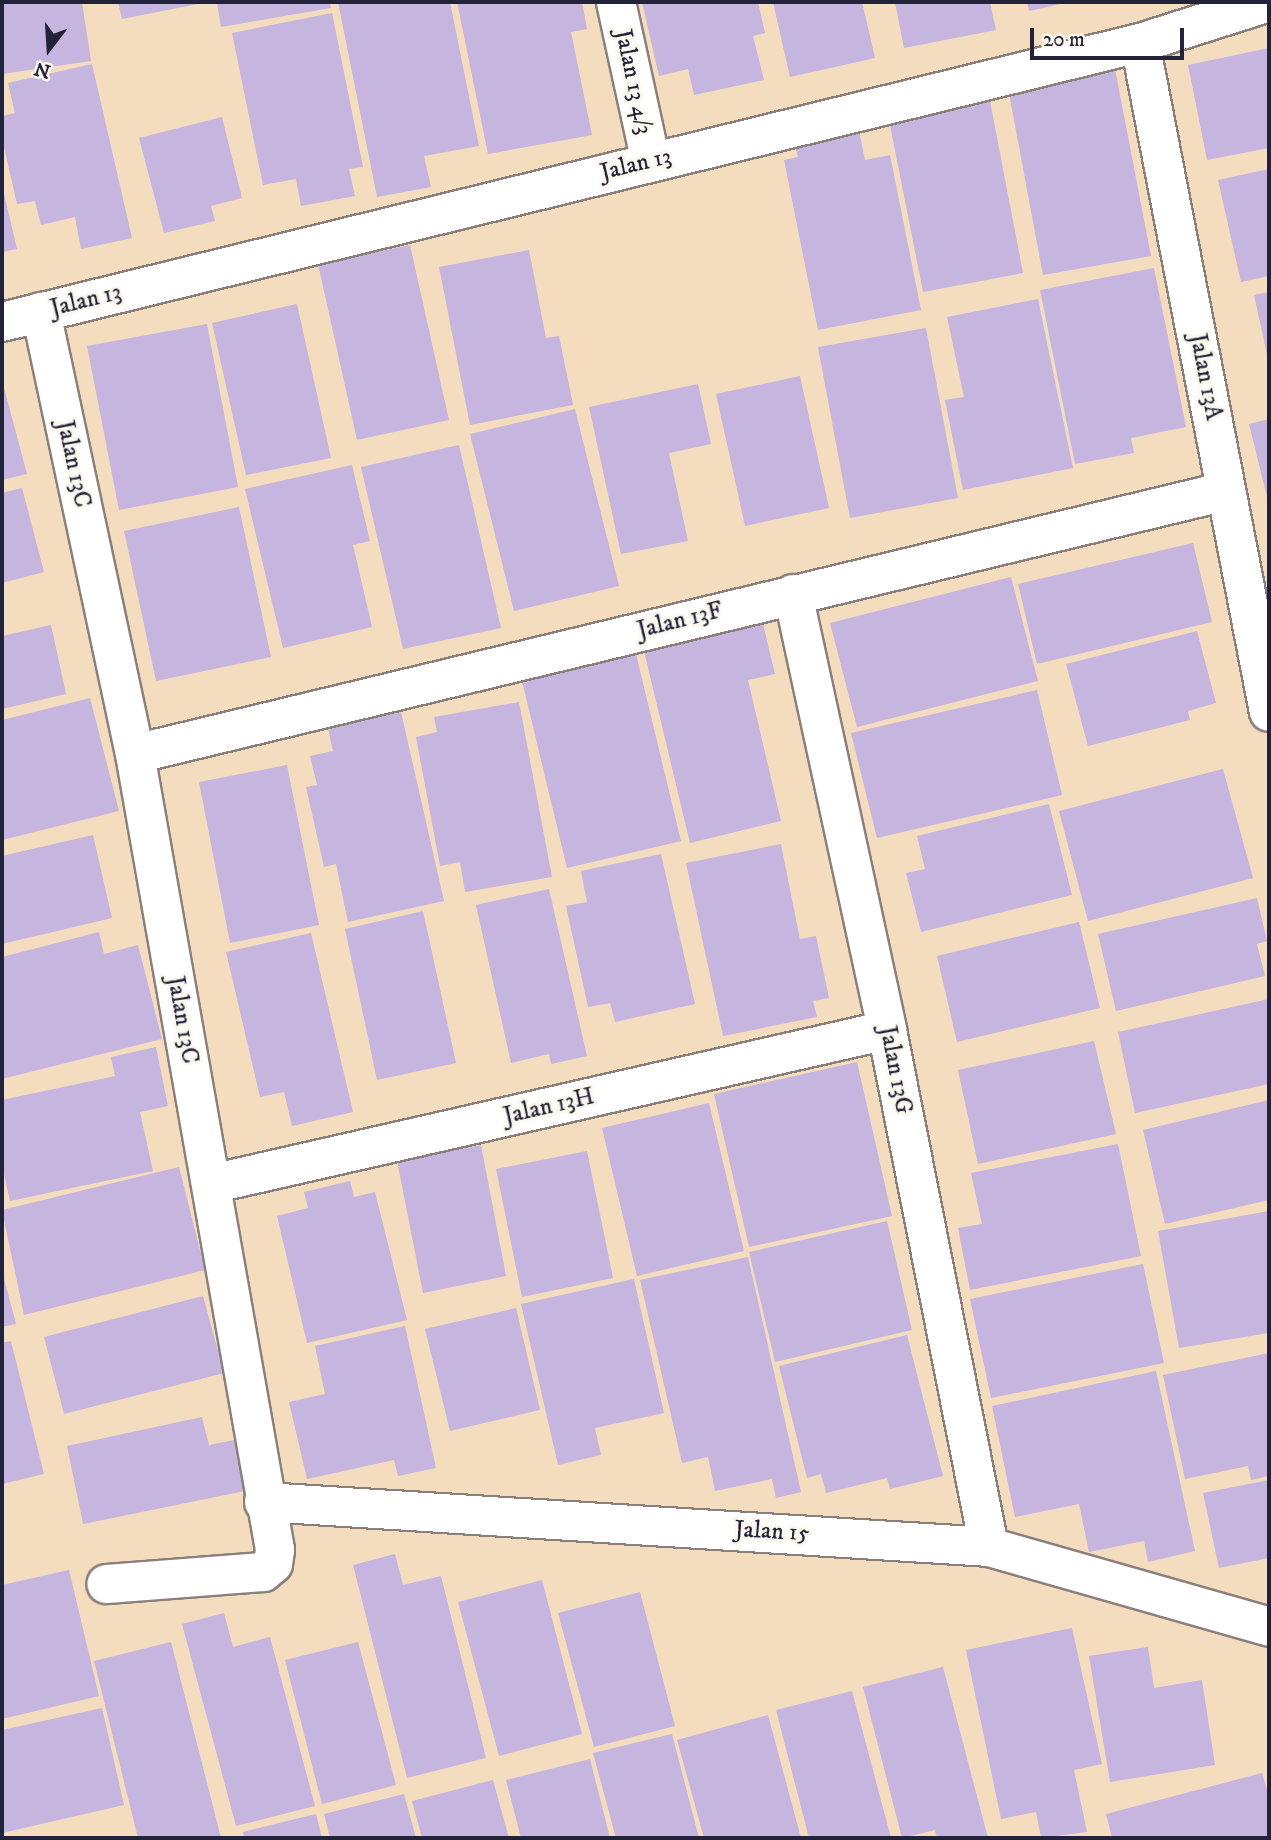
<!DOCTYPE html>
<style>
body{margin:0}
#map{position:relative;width:1271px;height:1840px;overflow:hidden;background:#f4dcbe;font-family:"IM FELL DW Pica",serif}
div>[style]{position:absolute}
.building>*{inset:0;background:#c5b5df}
.roads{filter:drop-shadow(2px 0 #8b7f7c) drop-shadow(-2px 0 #8b7f7c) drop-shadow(0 2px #8b7f7c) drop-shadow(0 -2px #8b7f7c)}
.street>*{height:38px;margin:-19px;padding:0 19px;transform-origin:19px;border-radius:19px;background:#fff}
span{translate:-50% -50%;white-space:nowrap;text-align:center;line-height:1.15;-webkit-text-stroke:6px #fbf7ec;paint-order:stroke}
.street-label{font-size:24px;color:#22223b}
.frame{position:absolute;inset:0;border:4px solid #22223b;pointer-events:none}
.north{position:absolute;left:14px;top:14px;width:70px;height:70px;-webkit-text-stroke:5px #fbf7ec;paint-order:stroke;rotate:197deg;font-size:19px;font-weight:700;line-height:28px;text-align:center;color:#22223b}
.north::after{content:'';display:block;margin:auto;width:24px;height:32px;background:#22223b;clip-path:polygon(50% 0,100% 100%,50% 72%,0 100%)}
.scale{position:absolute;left:1030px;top:28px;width:154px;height:32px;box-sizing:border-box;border:4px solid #22223b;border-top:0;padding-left:9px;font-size:21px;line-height:24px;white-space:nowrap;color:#22223b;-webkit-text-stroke:5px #fbf7ec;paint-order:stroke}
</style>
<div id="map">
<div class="building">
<i style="clip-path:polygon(2px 2px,82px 2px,91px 61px,2px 74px)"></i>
<i style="clip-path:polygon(118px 2px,203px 2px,203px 3px,122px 19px)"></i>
<i style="clip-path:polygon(217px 2px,330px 2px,331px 8px,221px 27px)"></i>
<i style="clip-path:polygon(338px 2px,450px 2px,479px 146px,424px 156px,431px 187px,377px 197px)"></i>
<i style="clip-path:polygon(457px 2px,582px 2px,587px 29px,571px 32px,592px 135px,488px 154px)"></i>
<i style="clip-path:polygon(642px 2px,758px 2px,765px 33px,753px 36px,764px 80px,694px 95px,688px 69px,659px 76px)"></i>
<i style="clip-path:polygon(773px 2px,862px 2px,875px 58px,790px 77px)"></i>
<i style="clip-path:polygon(895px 2px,990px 2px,996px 30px,904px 48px)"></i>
<i style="clip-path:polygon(1027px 2px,1065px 2px,1065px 3px,1029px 11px)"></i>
<i style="clip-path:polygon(332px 13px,363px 167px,349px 169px,355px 196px,301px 206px,296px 179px,263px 185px,232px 33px)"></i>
<i style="clip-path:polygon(1269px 48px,1269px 148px,1207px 160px,1188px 65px)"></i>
<i style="clip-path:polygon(92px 64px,132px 238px,81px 249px,75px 217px,41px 225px,35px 201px,17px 204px,2px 138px,2px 116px,15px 113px,8px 83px)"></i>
<i style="clip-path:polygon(1115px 69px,1151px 256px,1043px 275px,1008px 88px)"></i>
<i style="clip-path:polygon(990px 101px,1023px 273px,923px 292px,889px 120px)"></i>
<i style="clip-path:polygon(222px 117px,242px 198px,211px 206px,215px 221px,164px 233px,139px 138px)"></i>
<i style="clip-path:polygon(859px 130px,865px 160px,890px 155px,921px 310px,818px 330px,784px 160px,798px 157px,794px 142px)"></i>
<i style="clip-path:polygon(1269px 169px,1269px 276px,1241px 282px,1218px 180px)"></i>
<i style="clip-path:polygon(2px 185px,17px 249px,2px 252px)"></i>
<i style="clip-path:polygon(410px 245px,449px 420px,357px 440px,318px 264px)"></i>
<i style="clip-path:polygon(529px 250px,546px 338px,559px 336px,573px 405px,470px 425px,439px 267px)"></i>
<i style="clip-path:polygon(1154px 268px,1186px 427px,1131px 438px,1134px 453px,1075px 464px,1040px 290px)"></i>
<i style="clip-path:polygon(1269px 292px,1269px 359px,1268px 359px,1254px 295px)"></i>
<i style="clip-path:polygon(1038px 299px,1073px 468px,963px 490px,945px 400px,964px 397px,947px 317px)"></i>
<i style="clip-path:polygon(297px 304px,331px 458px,246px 475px,212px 323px)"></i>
<i style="clip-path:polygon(207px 324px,238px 487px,119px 510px,87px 346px)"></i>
<i style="clip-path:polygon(926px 328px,958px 498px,850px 518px,818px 347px)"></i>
<i style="clip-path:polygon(800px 376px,829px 508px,745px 526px,716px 394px)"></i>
<i style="clip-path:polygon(3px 384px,27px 474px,2px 480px,2px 385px)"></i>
<i style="clip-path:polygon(698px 384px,711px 444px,669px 453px,688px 541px,621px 554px,589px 407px)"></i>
<i style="clip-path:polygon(575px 409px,619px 586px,514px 611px,470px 434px)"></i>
<i style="clip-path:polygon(1269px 419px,1269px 501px,1268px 501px,1249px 424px)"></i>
<i style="clip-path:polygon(459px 445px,501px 628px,403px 649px,361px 467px)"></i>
<i style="clip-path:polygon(352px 465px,370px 541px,353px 545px,372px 627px,283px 648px,245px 489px)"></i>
<i style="clip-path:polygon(22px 488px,44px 572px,2px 583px,2px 493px)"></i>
<i style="clip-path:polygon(239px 507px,271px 657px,156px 681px,124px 531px)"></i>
<i style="clip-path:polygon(1193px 543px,1212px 622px,1037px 664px,1018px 584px)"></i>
<i style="clip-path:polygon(1011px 577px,1038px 681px,857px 727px,830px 623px)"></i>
<i style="clip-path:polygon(763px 624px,775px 674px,748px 680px,781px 821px,690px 843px,644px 651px)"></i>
<i style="clip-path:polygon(51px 625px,66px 694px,2px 709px,2px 636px)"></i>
<i style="clip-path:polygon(1197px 631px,1216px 703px,1188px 711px,1190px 720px,1088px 746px,1066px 664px)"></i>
<i style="clip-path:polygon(636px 654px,681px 841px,567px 868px,522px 681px)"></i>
<i style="clip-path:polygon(1037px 690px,1062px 795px,877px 838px,851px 733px)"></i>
<i style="clip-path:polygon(90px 698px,119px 811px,2px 840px,2px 720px)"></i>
<i style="clip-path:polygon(519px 702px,552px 877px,465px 892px,460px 862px,440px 866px,416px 737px,437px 732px,434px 717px)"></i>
<i style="clip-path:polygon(401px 712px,444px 901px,348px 922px,336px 864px,324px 867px,306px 787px,317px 785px,310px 756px,333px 751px,328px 728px)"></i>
<i style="clip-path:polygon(287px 765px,319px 925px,230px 943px,199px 782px)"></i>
<i style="clip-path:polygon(1223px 769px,1253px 878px,1088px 921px,1059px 811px)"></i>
<i style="clip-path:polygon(1049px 804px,1072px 895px,921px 932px,906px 873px,925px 869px,917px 836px)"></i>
<i style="clip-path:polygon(93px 835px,112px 918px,2px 944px,2px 856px)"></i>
<i style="clip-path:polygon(781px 844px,800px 939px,816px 936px,829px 998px,813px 1001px,817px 1017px,723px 1036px,686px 863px)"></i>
<i style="clip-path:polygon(661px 854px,695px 1004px,615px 1022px,610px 1003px,588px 1007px,566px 906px,587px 902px,581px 871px)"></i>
<i style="clip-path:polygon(549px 889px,587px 1056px,551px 1064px,549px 1054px,511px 1063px,476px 905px)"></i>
<i style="clip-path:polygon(1257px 898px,1267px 941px,1257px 944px,1265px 976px,1116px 1011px,1098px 934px)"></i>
<i style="clip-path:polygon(423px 911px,456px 1063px,377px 1080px,345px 929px)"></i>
<i style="clip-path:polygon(1079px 922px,1100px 1008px,957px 1042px,937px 956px)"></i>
<i style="clip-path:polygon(99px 932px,104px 954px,138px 945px,162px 1039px,2px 1079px,2px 957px)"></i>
<i style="clip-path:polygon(311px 933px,353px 1112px,292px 1126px,284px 1092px,260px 1097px,226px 952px)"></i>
<i style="clip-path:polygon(1269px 999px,1269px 1084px,1135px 1113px,1118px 1032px)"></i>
<i style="clip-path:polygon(1094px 1041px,1116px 1134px,978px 1164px,958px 1070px)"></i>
<i style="clip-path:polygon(156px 1047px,168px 1106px,140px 1112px,153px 1171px,10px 1201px,2px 1165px,2px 1100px,115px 1076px,111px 1057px)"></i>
<i style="clip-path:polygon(857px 1062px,892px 1216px,749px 1247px,714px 1094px)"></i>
<i style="clip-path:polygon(1269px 1100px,1269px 1200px,1165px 1224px,1143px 1130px)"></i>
<i style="clip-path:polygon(709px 1103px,744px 1251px,637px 1276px,602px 1128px)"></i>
<i style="clip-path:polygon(1118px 1144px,1141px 1256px,970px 1290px,958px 1228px,982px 1224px,971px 1173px)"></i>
<i style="clip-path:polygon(481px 1145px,506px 1276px,423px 1293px,397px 1161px)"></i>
<i style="clip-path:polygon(587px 1151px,613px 1278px,522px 1297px,496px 1169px)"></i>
<i style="clip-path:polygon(179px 1167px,205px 1270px,24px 1315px,2px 1210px)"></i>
<i style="clip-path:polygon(350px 1181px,354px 1197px,375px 1192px,407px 1320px,307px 1343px,277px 1216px,308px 1208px,304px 1192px)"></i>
<i style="clip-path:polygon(1269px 1211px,1268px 1333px,1179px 1348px,1158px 1231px)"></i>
<i style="clip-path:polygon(887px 1221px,912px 1330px,775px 1362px,749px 1252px)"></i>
<i style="clip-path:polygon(748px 1257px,801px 1492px,776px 1498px,772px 1479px,715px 1491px,708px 1457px,682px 1463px,640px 1280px)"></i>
<i style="clip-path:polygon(1143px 1264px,1164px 1363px,991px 1398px,970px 1299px)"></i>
<i style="clip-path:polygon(2px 1271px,16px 1324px,2px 1327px)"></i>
<i style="clip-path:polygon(634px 1279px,664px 1413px,595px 1428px,601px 1455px,558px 1465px,521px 1304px)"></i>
<i style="clip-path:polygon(203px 1296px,224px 1373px,64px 1414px,44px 1337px)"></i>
<i style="clip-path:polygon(516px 1308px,540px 1410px,450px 1431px,425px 1329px)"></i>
<i style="clip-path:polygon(405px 1326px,436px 1468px,398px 1476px,394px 1460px,307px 1479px,289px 1402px,325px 1394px,315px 1346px)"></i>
<i style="clip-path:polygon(907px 1335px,943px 1476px,890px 1489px,887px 1478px,826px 1493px,821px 1474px,807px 1478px,779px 1366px)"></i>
<i style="clip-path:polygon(11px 1341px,44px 1474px,2px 1484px,2px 1343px)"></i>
<i style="clip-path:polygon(1269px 1353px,1269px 1476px,1251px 1480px,1248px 1466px,1185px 1479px,1163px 1375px)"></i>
<i style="clip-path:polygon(1156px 1371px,1195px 1551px,1148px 1562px,1144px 1541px,1089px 1552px,1079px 1504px,1015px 1517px,992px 1406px)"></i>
<i style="clip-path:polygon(202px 1417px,209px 1445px,234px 1440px,245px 1491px,83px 1524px,67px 1446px)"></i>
<i style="clip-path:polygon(1269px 1480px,1269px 1558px,1219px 1568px,1203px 1493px)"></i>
<i style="clip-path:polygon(395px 1554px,403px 1585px,441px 1576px,486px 1758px,407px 1778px,353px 1565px)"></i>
<i style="clip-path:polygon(69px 1570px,99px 1696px,2px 1719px,2px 1585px)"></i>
<i style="clip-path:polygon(542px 1580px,582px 1734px,499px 1756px,458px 1602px)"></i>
<i style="clip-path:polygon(640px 1592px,675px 1726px,594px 1747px,558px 1613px)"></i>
<i style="clip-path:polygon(224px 1613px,233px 1647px,270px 1637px,315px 1806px,236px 1826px,182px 1624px)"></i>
<i style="clip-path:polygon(1072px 1628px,1102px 1764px,1074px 1770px,1087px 1832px,1041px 1838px,1036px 1812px,1001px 1819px,966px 1650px)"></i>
<i style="clip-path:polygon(171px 1642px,221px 1838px,138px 1838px,94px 1661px)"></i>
<i style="clip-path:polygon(358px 1642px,396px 1785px,322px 1804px,285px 1660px)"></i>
<i style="clip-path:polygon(1148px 1647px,1154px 1688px,1202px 1680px,1215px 1765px,1110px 1782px,1089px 1656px)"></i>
<i style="clip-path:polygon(943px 1667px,988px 1838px,937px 1838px,935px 1830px,902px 1838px,863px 1687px)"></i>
<i style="clip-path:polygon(852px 1691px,891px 1838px,809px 1838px,776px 1710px)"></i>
<i style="clip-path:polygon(102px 1708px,124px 1805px,2px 1833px,2px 1730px)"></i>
<i style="clip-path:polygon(768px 1715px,801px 1838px,704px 1838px,677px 1740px)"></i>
<i style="clip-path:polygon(672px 1734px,699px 1838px,616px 1838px,593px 1753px)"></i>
<i style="clip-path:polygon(590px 1759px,610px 1838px,521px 1838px,506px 1780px)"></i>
<i style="clip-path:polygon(1262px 1773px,1269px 1797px,1269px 1838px,1112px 1838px,1106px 1814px)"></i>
<i style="clip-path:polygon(493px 1780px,509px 1838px,422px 1838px,412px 1801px)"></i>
<i style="clip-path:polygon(404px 1794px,416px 1838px,330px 1838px,324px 1814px)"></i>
<i style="clip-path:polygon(316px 1814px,322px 1838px,244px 1838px,243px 1832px)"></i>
</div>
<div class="roads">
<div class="street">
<i style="left:616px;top:2px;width:164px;rotate:77.7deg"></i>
<i style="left:1140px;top:43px;width:681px;rotate:79.09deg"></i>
<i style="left:41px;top:312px;width:452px;rotate:78deg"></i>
<i style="left:135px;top:754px;width:808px;rotate:80.02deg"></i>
<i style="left:275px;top:1550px;width:14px;rotate:98deg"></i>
<i style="left:273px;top:1564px;width:13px;rotate:141deg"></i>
<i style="left:263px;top:1572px;width:157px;rotate:175.6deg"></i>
<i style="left:2px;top:322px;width:1172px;rotate:-13.78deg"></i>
<i style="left:1140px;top:43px;width:135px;rotate:-17.6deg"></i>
<i style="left:793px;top:594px;width:446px;rotate:77.8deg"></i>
<i style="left:887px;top:1030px;width:527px;rotate:78.84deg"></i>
<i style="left:135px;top:754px;width:1122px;rotate:-13.55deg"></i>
<i style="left:211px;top:1184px;width:693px;rotate:-12.83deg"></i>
<i style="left:264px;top:1502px;width:726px;rotate:3.55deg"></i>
<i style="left:989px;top:1547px;width:291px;rotate:15.9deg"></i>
</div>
</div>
<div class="street-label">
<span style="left:633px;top:82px;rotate:78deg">Jalan 13 4/3</span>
<span style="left:636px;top:165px;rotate:-14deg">Jalan 13</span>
<span style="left:86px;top:301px;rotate:-14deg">Jalan 13</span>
<span style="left:1205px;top:377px;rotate:79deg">Jalan 13A</span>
<span style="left:73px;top:464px;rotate:78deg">Jalan 13C</span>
<span style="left:680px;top:621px;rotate:-14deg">Jalan 13F</span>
<span style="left:182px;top:1020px;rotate:80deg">Jalan 13C</span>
<span style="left:895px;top:1070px;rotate:79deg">Jalan 13G</span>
<span style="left:549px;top:1107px;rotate:-13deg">Jalan 13H</span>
<span style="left:772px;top:1532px;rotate:3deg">Jalan 15</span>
</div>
<div class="frame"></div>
<div class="north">N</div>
<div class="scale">20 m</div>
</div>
